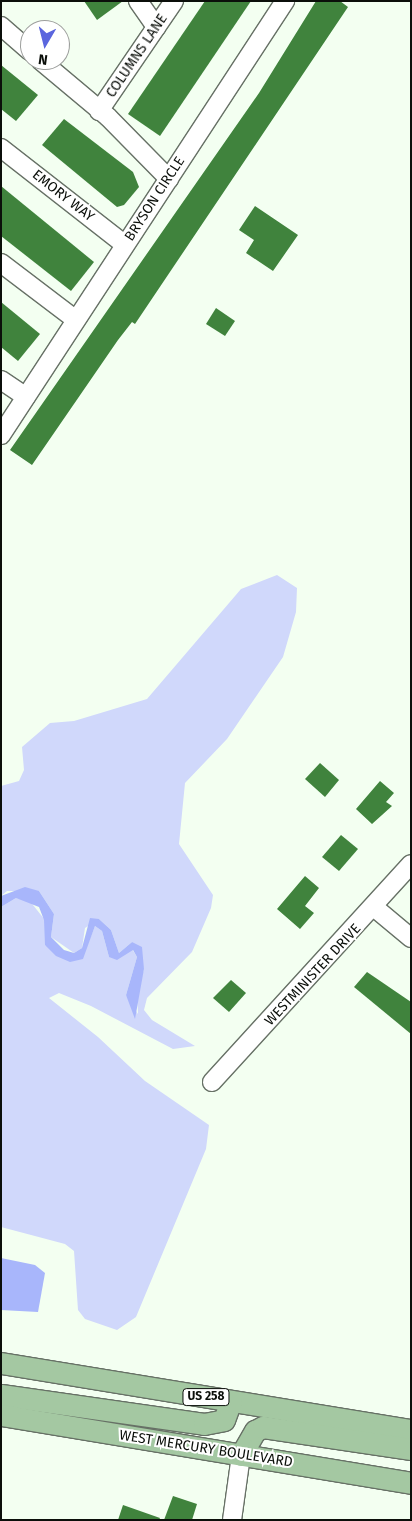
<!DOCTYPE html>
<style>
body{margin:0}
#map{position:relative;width:412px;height:1521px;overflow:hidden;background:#f3fff1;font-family:"Fira Sans",sans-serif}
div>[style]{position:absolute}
.green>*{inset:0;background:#d0d8fb}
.water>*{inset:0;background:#a8b6fb}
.building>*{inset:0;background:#40833d}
.roads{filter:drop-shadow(1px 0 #677166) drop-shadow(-1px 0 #677166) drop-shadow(0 1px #677166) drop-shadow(0 -1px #677166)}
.minor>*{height:18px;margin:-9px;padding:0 9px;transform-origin:9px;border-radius:9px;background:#fff}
.major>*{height:21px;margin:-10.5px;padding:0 10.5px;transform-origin:10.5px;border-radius:10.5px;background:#a4c8a2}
span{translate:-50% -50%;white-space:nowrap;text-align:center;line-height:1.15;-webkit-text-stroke:4px #fff;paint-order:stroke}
.shield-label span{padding:1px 4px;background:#fff;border:1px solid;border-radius:4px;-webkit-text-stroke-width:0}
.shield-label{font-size:12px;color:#0b0f0a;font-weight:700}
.street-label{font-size:14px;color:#0b0f0a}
.frame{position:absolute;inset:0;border:2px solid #0b0f0a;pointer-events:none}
.north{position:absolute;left:20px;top:20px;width:50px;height:50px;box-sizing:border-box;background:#fff;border:1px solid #9d9f9d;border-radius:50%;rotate:188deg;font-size:14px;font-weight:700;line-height:20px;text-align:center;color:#0b0f0a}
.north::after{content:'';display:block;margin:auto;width:18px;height:22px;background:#5b66de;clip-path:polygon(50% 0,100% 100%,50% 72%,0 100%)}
</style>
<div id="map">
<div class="green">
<i style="clip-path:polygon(277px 575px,297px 588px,296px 612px,283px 657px,227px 739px,185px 783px,179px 844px,213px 895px,211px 908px,192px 952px,147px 998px,144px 1010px,152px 1020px,195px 1046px,173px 1049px,91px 1006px,59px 993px,49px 998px,98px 1037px,145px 1081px,209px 1125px,206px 1149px,136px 1317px,117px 1330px,85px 1319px,78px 1310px,74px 1251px,65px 1244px,1px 1227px,1px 907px,16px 898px,29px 900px,45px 920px,45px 945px,82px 959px,95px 926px,102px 931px,109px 957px,132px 949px,137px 957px,126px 995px,138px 1014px,137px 994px,144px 969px,132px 942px,119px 953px,111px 930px,99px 919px,85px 928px,82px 948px,74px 953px,51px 937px,54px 914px,39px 891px,7px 891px,1px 896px,1px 786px,19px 781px,24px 770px,22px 747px,50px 723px,74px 721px,147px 699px,241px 589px)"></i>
</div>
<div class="water">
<i style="clip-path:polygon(25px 887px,39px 891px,54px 914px,51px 937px,64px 950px,74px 953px,82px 948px,90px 918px,99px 919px,111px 930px,119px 953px,132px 942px,142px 947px,144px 969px,135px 1019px,126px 995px,137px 957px,133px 950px,117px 960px,109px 957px,102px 931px,95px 926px,83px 959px,70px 962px,56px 956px,45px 945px,44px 920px,39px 907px,16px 898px,1px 907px,1px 896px)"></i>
<i style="clip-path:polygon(1px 1258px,35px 1265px,45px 1273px,38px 1312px,1px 1310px)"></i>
</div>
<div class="building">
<i style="clip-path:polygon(84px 1px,123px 1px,97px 20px)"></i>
<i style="clip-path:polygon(205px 1px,251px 1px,160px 136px,128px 114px)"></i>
<i style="clip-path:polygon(316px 1px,340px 1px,348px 7px,135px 324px,132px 322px,118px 340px,32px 465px,10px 450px,259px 93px)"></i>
<i style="clip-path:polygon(1px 65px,38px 95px,16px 121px,1px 109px)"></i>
<i style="clip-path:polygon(64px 119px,133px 172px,139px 187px,124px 205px,117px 207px,42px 145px)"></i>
<i style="clip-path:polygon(1px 186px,94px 262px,71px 291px,1px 236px)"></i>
<i style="clip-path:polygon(255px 206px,298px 235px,273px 271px,246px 253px,254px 240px,239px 230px)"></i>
<i style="clip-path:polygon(1px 302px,40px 334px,18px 361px,1px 347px)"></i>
<i style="clip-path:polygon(216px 308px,235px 321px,225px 336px,206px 324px)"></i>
<i style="clip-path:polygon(320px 763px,339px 780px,325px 797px,305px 779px)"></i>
<i style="clip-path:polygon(380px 781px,394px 793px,386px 802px,392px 806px,372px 824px,356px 809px)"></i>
<i style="clip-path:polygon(341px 835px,358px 849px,339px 871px,322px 857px)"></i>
<i style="clip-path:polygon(305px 876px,319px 888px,305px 906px,314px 913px,300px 929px,277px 909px)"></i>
<i style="clip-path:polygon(367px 972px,411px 1002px,411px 1034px,354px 987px)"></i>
<i style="clip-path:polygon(231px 980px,246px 993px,229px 1012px,213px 998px)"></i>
<i style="clip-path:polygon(173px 1496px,197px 1504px,192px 1520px,164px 1520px)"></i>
<i style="clip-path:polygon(123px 1505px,160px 1518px,159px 1520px,118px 1520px)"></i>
</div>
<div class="roads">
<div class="minor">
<i style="left:138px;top:1px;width:32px;rotate:55deg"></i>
<i style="left:1px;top:26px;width:38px;rotate:41deg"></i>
<i style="left:40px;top:60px;width:89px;rotate:40deg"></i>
<i style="left:108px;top:117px;width:87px;rotate:45.5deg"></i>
<i style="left:99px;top:111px;width:133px;rotate:-55.7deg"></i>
<i style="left:1px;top:148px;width:157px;rotate:38deg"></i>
<i style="left:1px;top:263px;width:94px;rotate:37.2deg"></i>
<i style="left:1px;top:380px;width:30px;rotate:34deg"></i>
<i style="left:1px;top:435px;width:519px;rotate:-56.8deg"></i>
<i style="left:375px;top:908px;width:47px;rotate:39.8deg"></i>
<i style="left:212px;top:1082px;width:295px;rotate:-47.6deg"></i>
<i style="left:232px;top:1520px;width:66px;rotate:-82.1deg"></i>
</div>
<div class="major">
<i style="left:1px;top:1363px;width:415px;rotate:9.3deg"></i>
<i style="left:1px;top:1395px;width:205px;rotate:8.1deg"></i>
<i style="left:204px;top:1424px;width:20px;rotate:-11deg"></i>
<i style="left:224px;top:1420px;width:20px;rotate:-70deg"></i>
<i style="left:1px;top:1415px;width:416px;rotate:9.4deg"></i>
<i style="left:241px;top:1455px;width:28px;rotate:-60deg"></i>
<i style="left:255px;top:1431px;width:9px;rotate:-27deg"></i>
<i style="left:263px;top:1427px;width:150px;rotate:8.5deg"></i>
</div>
</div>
<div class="shield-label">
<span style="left:206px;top:1397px">US 258</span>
</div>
<div class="street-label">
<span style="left:137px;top:56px;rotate:-56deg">COLUMNS LANE</span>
<span style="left:63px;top:196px;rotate:38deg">EMORY WAY</span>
<span style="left:155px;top:199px;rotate:-57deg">BRYSON CIRCLE</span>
<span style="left:313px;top:975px;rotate:-47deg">WESTMINISTER DRIVE</span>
<span style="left:206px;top:1449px;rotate:9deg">WEST MERCURY BOULEVARD</span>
</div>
<div class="frame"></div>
<div class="north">N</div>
</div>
